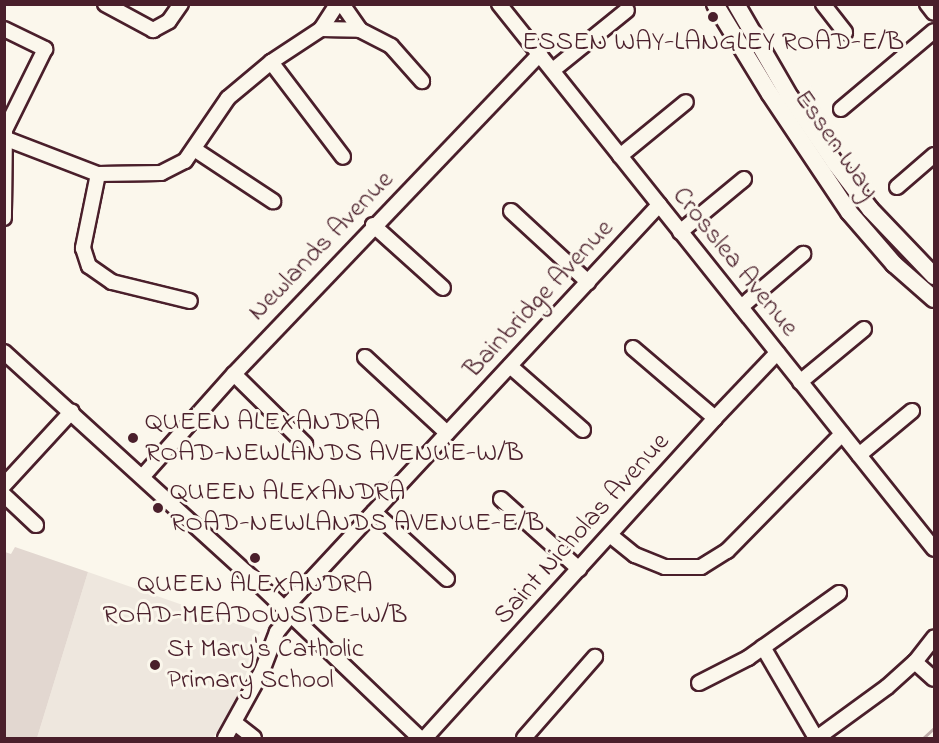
<!DOCTYPE html>
<style>
body{margin:0}
#map{position:relative;width:939px;height:743px;overflow:hidden;background:#fbf7ec;font-family:"Indie Flower",sans-serif}
div>[style]{position:absolute}
.built>*{inset:0;background:#eee7de}
.green>*{inset:0;background:#e2d7d0}
.stream>*{height:3px;margin:-1.5px;padding:0 1.5px;transform-origin:1.5px;border-radius:1.5px;background:#bfadaa}
.roads{filter:drop-shadow(2px 0 #4a1f2b) drop-shadow(-2px 0 #4a1f2b) drop-shadow(0 2px #4a1f2b) drop-shadow(0 -2px #4a1f2b)}
.minor>*{height:14px;margin:-7px;padding:0 7px;transform-origin:7px;border-radius:7px;background:#fbf7ec}
.major>*{height:16px;margin:-8px;padding:0 8px;transform-origin:8px;border-radius:8px;background:#fbf7ec}
.dots>*{width:16px;height:16px;translate:-50% -50%;box-sizing:border-box;border:3px solid #fbf7ec;border-radius:50%}
span{translate:-50% -50%;white-space:nowrap;text-align:center;line-height:1.15;-webkit-text-stroke:6px #fbf7ec;paint-order:stroke}
.poi-label{font-size:27px;color:#4a1f2b}
.left{translate:0 -50%;text-align:left}
.street-label{font-size:27px;color:#4a1f2b}
.frame{position:absolute;inset:0;border:6px solid #4a1f2b;pointer-events:none}
</style>
<div id="map">
<div class="built">
<i style="clip-path:polygon(88px 572px,260px 632px,237px 701px,213px 738px,37px 738px)"></i>
</div>
<div class="green">
<i style="clip-path:polygon(15px 547px,88px 572px,37px 738px,5px 738px,5px 552px,11px 554px)"></i>
</div>
<div class="stream">
<i style="left:923px;top:738px;width:15px;rotate:-42deg"></i>
</div>
<div class="roads">
<div class="minor">
<i style="left:105px;top:4px;width:55px;rotate:28.4deg"></i>
<i style="left:153px;top:30px;width:18px;rotate:-29deg"></i>
<i style="left:169px;top:21px;width:21px;rotate:-55deg"></i>
<i style="left:342px;top:4px;width:32px;rotate:55deg"></i>
<i style="left:360px;top:30px;width:35px;rotate:27deg"></i>
<i style="left:391px;top:46px;width:47px;rotate:48.5deg"></i>
<i style="left:499px;top:4px;width:697px;rotate:51.4deg"></i>
<i style="left:823px;top:4px;width:36px;rotate:52deg"></i>
<i style="left:927px;top:4px;width:11px;rotate:52deg"></i>
<i style="left:4px;top:29px;width:46px;rotate:26deg"></i>
<i style="left:45px;top:49px;width:90px;rotate:116.3deg"></i>
<i style="left:5px;top:130px;width:88px;rotate:90.7deg"></i>
<i style="left:321px;top:29px;width:30px;rotate:-57deg"></i>
<i style="left:271px;top:62px;width:119px;rotate:52.8deg"></i>
<i style="left:553px;top:70px;width:95px;rotate:-39deg"></i>
<i style="left:841px;top:109px;width:121px;rotate:-40deg"></i>
<i style="left:4px;top:138px;width:101px;rotate:21deg"></i>
<i style="left:98px;top:174px;width:63px;rotate:-0.9deg"></i>
<i style="left:161px;top:173px;width:27px;rotate:-27deg"></i>
<i style="left:185px;top:161px;width:76px;rotate:-55.7deg"></i>
<i style="left:228px;top:98px;width:56px;rotate:-39.9deg"></i>
<i style="left:271px;top:62px;width:60px;rotate:-33.4deg"></i>
<i style="left:321px;top:29px;width:39px;rotate:1deg"></i>
<i style="left:194px;top:149px;width:95px;rotate:33.4deg"></i>
<i style="left:620px;top:156px;width:85px;rotate:-39.3deg"></i>
<i style="left:98px;top:174px;width:76px;rotate:101.5deg"></i>
<i style="left:83px;top:248px;width:19px;rotate:72deg"></i>
<i style="left:89px;top:266px;width:28px;rotate:35deg"></i>
<i style="left:112px;top:282px;width:80px;rotate:13.7deg"></i>
<i style="left:897px;top:187px;width:49px;rotate:-40.9deg"></i>
<i style="left:511px;top:211px;width:105px;rotate:42.7deg"></i>
<i style="left:373px;top:225px;width:94px;rotate:42deg"></i>
<i style="left:680px;top:232px;width:83px;rotate:-39.6deg"></i>
<i style="left:741px;top:307px;width:82px;rotate:-40.5deg"></i>
<i style="left:633px;top:348px;width:108px;rotate:40.5deg"></i>
<i style="left:4px;top:352px;width:327px;rotate:42.3deg"></i>
<i style="left:246px;top:572px;width:240px;rotate:43.7deg"></i>
<i style="left:365px;top:357px;width:112px;rotate:42.8deg"></i>
<i style="left:510px;top:366px;width:97px;rotate:41.2deg"></i>
<i style="left:234px;top:374px;width:100px;rotate:44.6deg"></i>
<i style="left:800px;top:382px;width:83px;rotate:-39.6deg"></i>
<i style="left:859px;top:455px;width:69px;rotate:-39.7deg"></i>
<i style="left:143px;top:476px;width:137px;rotate:-48.3deg"></i>
<i style="left:234px;top:374px;width:443px;rotate:-46.3deg"></i>
<i style="left:4px;top:485px;width:100px;rotate:-47.4deg"></i>
<i style="left:4px;top:495px;width:44px;rotate:43.2deg"></i>
<i style="left:501px;top:499px;width:105px;rotate:41.9deg"></i>
<i style="left:374px;top:512px;width:99px;rotate:42.5deg"></i>
<i style="left:610px;top:535px;width:32px;rotate:39deg"></i>
<i style="left:635px;top:555px;width:32px;rotate:22deg"></i>
<i style="left:665px;top:567px;width:36px"></i>
<i style="left:701px;top:567px;width:31px;rotate:-32deg"></i>
<i style="left:727px;top:551px;width:164px;rotate:-45.5deg"></i>
<i style="left:283px;top:610px;width:553px;rotate:-47.13deg"></i>
<i style="left:763px;top:647px;width:105px;rotate:59.8deg"></i>
<i style="left:915px;top:662px;width:25px;rotate:42deg"></i>
<i style="left:699px;top:683px;width:55px;rotate:-27deg"></i>
<i style="left:748px;top:658px;width:112px;rotate:-35.5deg"></i>
<i style="left:235px;top:723px;width:24px;rotate:38deg"></i>
<i style="left:225px;top:738px;width:77px;rotate:-61.1deg"></i>
<i style="left:262px;top:671px;width:42px;rotate:-69deg"></i>
<i style="left:277px;top:632px;width:22px;rotate:-51deg"></i>
<i style="left:425px;top:738px;width:432px;rotate:-47.8deg"></i>
<i style="left:715px;top:418px;width:90px;rotate:-46.4deg"></i>
<i style="left:524px;top:738px;width:108px;rotate:-48.8deg"></i>
<i style="left:817px;top:738px;width:87px;rotate:-36.1deg"></i>
<i style="left:887px;top:687px;width:38px;rotate:-42deg"></i>
<i style="left:915px;top:662px;width:31px;rotate:-52deg"></i>
</div>
<div class="major">
<i style="left:715px;top:4px;width:105px;rotate:58.6deg"></i>
<i style="left:770px;top:94px;width:142px;rotate:56.2deg"></i>
<i style="left:849px;top:212px;width:69px;rotate:49.1deg"></i>
<i style="left:894px;top:264px;width:53px;rotate:41.2deg"></i>
<i style="left:736px;top:4px;width:108px;rotate:59.9deg"></i>
<i style="left:790px;top:97px;width:80px;rotate:55.7deg"></i>
<i style="left:835px;top:163px;width:58px;rotate:52.7deg"></i>
<i style="left:870px;top:209px;width:93px;rotate:46.3deg"></i>
</div>
</div>
<div class="dots">
<i style="left:713px;top:17px;background:#4a1f2b"></i>
<i style="left:133px;top:438px;background:#4a1f2b"></i>
<i style="left:158px;top:508px;background:#4a1f2b"></i>
<i style="left:255px;top:558px;background:#4a1f2b"></i>
<i style="left:155px;top:665px;background:#4a1f2b"></i>
</div>
<div class="poi-label">
<span style="left:713px;top:43px">ESSEN WAY-LANGLEY ROAD-E/B</span>
<span class="left" style="left:145px;top:438px">QUEEN ALEXANDRA<br>ROAD-NEWLANDS AVENUE-W/B</span>
<span class="left" style="left:170px;top:508px">QUEEN ALEXANDRA<br>ROAD-NEWLANDS AVENUE-E/B</span>
<span style="left:255px;top:600px">QUEEN ALEXANDRA<br>ROAD-MEADOWSIDE-W/B</span>
<span class="left" style="left:167px;top:665px">St Mary's Catholic<br>Primary School</span>
</div>
<div class="street-label">
<span style="left:836px;top:145px;rotate:55deg">Essen Way</span>
<span style="left:321px;top:246px;rotate:-46deg">Newlands Avenue</span>
<span style="left:735px;top:262px;rotate:51deg">Crosslea Avenue</span>
<span style="left:539px;top:299px;rotate:-47deg">Bainbridge Avenue</span>
<span style="left:582px;top:529px;rotate:-48deg">Saint Nicholas Avenue</span>
</div>
<div class="frame"></div>
</div>
